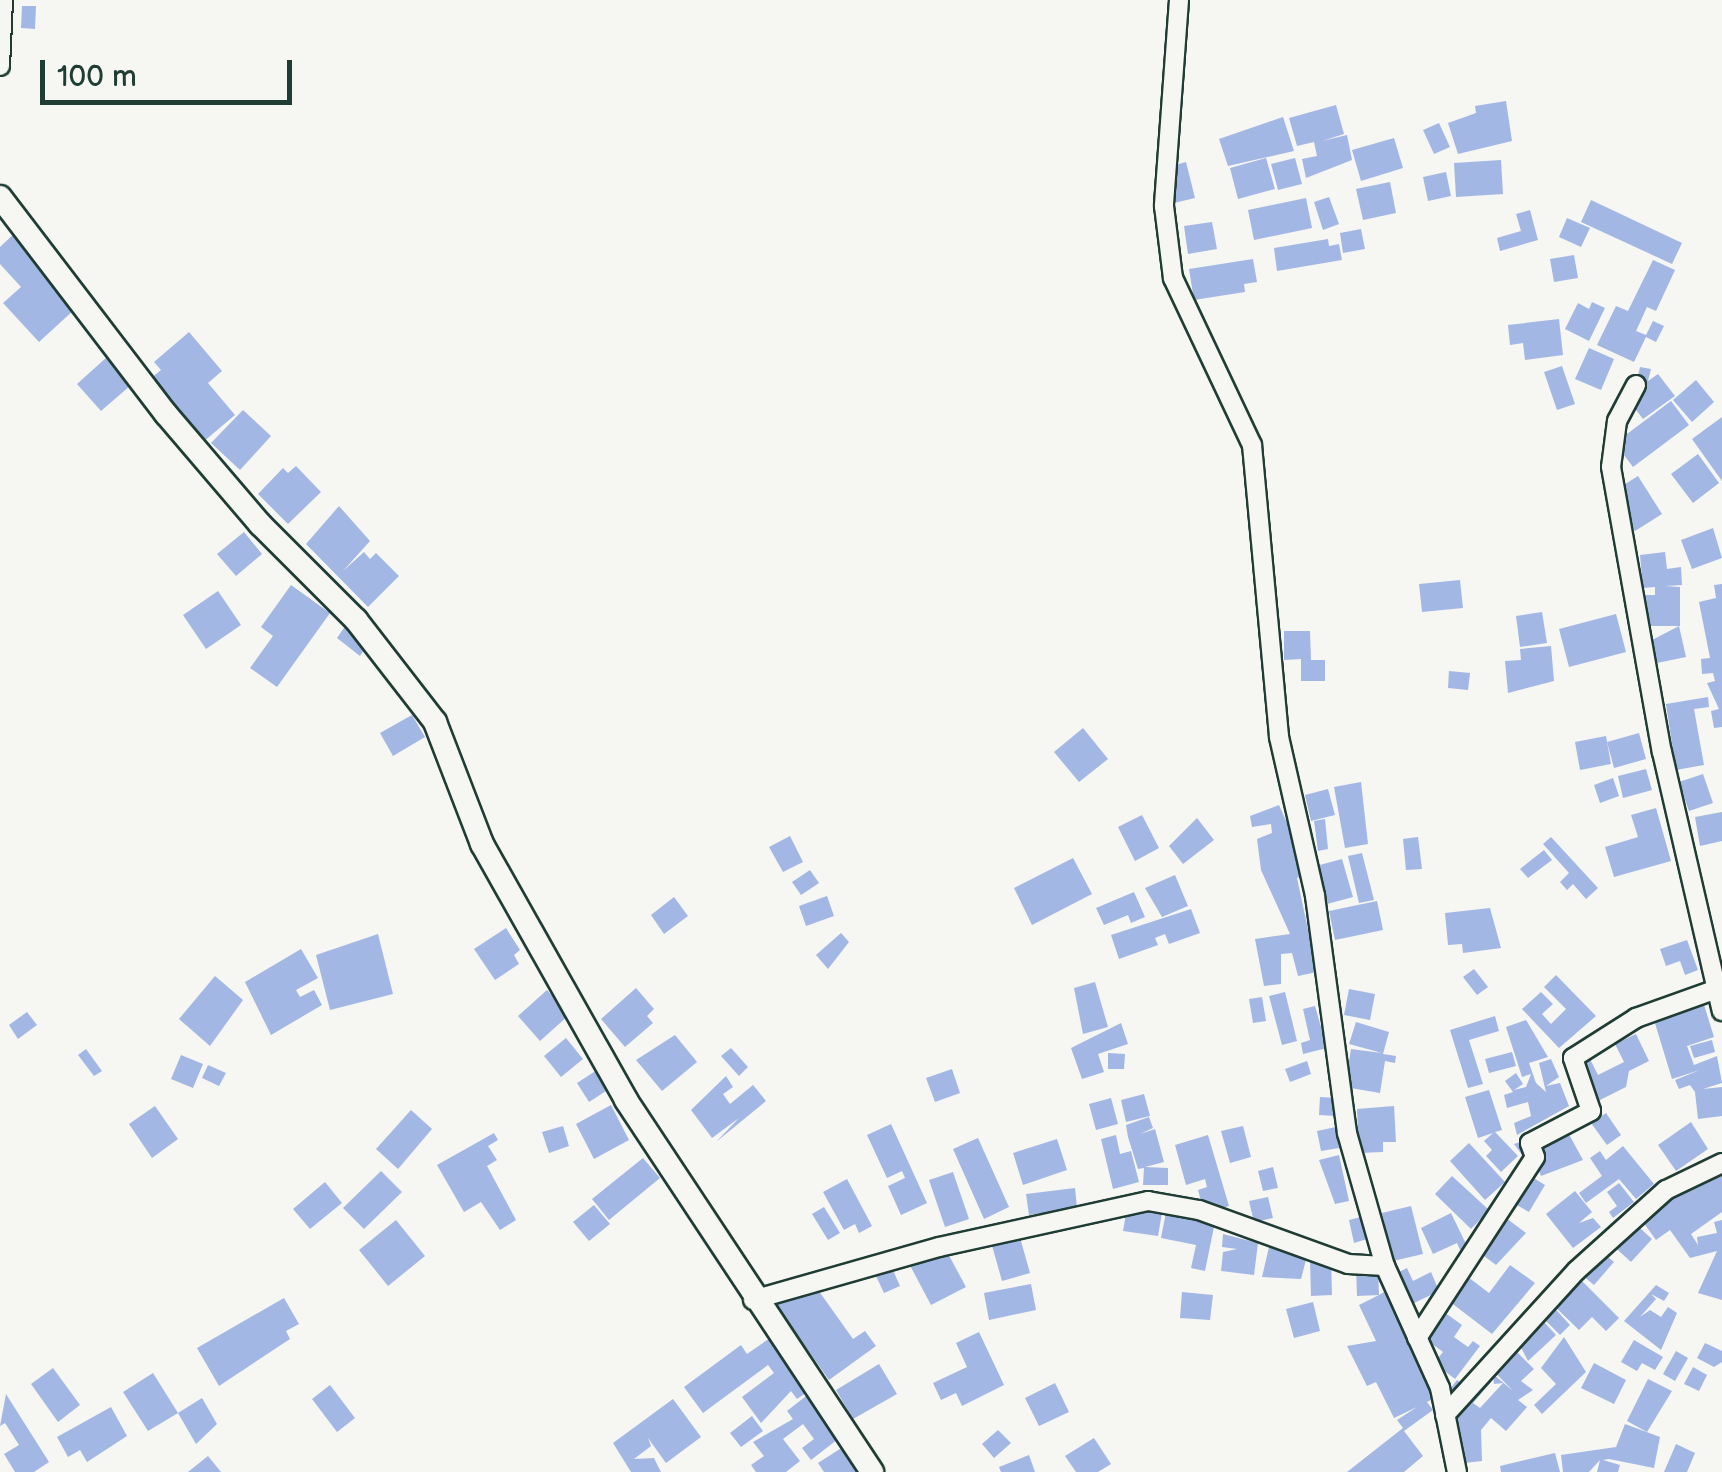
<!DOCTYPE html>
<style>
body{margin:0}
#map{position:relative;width:1722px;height:1472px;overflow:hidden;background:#f6f6f2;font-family:"Balsamiq Sans",sans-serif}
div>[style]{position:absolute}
.building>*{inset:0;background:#a3b7e5}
.roads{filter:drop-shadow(2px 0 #1f3d34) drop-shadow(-2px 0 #1f3d34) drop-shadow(0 2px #1f3d34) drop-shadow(0 -2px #1f3d34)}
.minor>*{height:18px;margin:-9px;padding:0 9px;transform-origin:9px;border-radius:9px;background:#f6f6f2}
.tertiary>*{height:22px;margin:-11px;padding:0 11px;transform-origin:11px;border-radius:11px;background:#f6f6f2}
span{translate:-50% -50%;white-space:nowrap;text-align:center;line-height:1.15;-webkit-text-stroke:9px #f6f6f2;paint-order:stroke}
.scale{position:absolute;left:40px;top:60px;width:252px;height:45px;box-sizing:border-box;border:5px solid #1f3d34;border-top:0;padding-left:12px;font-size:30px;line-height:35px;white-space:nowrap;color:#1f3d34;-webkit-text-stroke:8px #f6f6f2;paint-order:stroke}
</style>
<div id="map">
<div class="building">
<i style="clip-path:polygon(22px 6px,36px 6px,35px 29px,21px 28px)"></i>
<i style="clip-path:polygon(1506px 101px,1512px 141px,1458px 154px,1448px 123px,1476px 113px,1475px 106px)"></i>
<i style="clip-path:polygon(1336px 105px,1344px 134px,1322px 141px,1347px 135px,1352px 160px,1306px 178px,1302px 159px,1317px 156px,1314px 142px,1297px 146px,1289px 118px)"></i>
<i style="clip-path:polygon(1283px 117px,1294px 151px,1228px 166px,1219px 139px)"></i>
<i style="clip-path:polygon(1439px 123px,1450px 147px,1434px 154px,1423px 130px)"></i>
<i style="clip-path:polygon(1394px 138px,1403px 168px,1361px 181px,1352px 150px)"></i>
<i style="clip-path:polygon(1266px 158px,1275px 189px,1238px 199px,1230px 168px)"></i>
<i style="clip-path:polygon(1295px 158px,1302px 184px,1278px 190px,1271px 164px)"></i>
<i style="clip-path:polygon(1501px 160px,1503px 194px,1456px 197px,1454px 163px)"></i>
<i style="clip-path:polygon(1186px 162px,1195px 198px,1170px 204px,1161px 169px)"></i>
<i style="clip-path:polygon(1446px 172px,1451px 196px,1428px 201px,1423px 177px)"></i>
<i style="clip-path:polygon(1390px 182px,1396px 213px,1363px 220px,1356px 189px)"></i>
<i style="clip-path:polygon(1329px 197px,1339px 224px,1323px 230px,1314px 202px)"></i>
<i style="clip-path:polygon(1306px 198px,1312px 228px,1254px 240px,1248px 210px)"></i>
<i style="clip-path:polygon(1591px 200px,1682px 243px,1672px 264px,1581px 222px)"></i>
<i style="clip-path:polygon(1530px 210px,1538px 240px,1500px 251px,1497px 238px,1521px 231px,1516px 214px)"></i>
<i style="clip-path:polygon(1567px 218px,1590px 228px,1581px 247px,1559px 237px)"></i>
<i style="clip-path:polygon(1212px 222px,1217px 249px,1188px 254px,1184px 226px)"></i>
<i style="clip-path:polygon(1361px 229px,1365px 249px,1343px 253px,1340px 233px)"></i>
<i style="clip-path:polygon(17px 231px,41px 257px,34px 264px,75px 309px,39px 342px,3px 303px,21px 287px,0 264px,0 247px)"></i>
<i style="clip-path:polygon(1328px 239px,1329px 246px,1339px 244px,1342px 260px,1277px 271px,1274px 248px)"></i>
<i style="clip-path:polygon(1574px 255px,1578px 278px,1554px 282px,1550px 259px)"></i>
<i style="clip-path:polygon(1253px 259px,1257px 282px,1244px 284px,1245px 292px,1194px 300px,1189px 269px)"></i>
<i style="clip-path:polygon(1653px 260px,1675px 270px,1656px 311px,1647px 307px,1636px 331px,1646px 335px,1653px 321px,1664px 326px,1656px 342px,1646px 337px,1634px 362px,1597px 345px,1616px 306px,1628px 311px)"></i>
<i style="clip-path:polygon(1592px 302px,1605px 308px,1589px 341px,1565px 329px,1578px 303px,1589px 309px)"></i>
<i style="clip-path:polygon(1559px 319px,1563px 355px,1525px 360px,1523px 343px,1510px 345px,1508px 325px)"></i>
<i style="clip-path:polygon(189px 332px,222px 371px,208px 383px,235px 415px,203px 442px,150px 379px,161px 370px,154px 362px)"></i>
<i style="clip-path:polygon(1589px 348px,1614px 359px,1601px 390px,1575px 379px)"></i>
<i style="clip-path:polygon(107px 357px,131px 385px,101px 411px,77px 384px)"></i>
<i style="clip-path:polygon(1562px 366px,1575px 404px,1557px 410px,1544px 372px)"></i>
<i style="clip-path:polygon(1640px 367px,1651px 369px,1648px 381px,1658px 374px,1675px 396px,1643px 419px,1627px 398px,1647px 382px,1637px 380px)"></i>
<i style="clip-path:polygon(1696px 380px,1714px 402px,1692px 422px,1673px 400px)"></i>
<i style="clip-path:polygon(1671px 401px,1689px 425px,1633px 467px,1615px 443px)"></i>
<i style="clip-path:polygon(243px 410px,271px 436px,240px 470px,211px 443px)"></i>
<i style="clip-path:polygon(1722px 417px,1722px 481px,1692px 439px)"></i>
<i style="clip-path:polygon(1698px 454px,1719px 483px,1693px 503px,1671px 474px)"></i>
<i style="clip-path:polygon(296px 466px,321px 492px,288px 524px,258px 494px,283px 468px,288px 473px)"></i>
<i style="clip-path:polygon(1638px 476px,1662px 514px,1635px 531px,1611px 493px)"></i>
<i style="clip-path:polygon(339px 506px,370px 541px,343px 571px,364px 552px,370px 559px,376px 553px,399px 576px,368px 607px,306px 544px)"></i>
<i style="clip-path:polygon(1713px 528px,1722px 558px,1692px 569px,1681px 540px)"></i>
<i style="clip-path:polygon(244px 532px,262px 554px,236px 576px,217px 554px)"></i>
<i style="clip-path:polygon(1665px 552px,1667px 569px,1681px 567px,1682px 585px,1665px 586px,1680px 587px,1680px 626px,1646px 626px,1645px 595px,1655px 595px,1655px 587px,1643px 588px,1640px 555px)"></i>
<i style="clip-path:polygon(1460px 580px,1463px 608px,1422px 612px,1419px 584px)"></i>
<i style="clip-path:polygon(1722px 584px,1722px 727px,1714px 728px,1711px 711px,1719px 709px,1707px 683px,1715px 681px,1713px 673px,1702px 674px,1701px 659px,1710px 658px,1699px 602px,1716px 598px,1714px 585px)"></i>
<i style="clip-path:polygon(291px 585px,330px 613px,277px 687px,250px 668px,273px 636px,261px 627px)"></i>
<i style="clip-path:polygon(218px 591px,241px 625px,206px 649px,183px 615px)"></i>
<i style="clip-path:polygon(1542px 612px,1547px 643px,1520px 647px,1516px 616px)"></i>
<i style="clip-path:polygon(1616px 614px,1626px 652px,1569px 667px,1559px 629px)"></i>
<i style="clip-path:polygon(346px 625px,369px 643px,360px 656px,337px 638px)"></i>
<i style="clip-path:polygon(1679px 626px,1686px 657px,1657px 663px,1652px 640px)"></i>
<i style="clip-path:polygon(1284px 631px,1310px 631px,1311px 660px,1325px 660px,1325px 681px,1301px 681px,1301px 659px,1284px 660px)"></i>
<i style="clip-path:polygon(1551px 646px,1554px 681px,1508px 693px,1505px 661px,1521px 660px,1520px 649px)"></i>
<i style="clip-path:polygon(1449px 671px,1470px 673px,1468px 690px,1448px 688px)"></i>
<i style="clip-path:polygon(1708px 697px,1709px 707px,1694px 709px,1704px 765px,1676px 770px,1666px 704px)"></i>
<i style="clip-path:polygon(412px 715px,425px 737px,393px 756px,380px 733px)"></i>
<i style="clip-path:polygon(1083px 728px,1108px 759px,1079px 782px,1054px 752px)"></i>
<i style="clip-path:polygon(1639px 733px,1646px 759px,1614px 768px,1607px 742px)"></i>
<i style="clip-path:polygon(1606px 736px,1611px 764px,1580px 770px,1575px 742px)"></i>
<i style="clip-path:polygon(1646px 769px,1652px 790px,1623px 798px,1618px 776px)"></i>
<i style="clip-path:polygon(1703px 774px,1713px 803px,1689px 811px,1679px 782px)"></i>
<i style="clip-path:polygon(1613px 778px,1619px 796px,1600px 803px,1594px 785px)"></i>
<i style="clip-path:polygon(1361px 782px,1368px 844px,1345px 848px,1334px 787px)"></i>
<i style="clip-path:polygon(1328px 789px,1335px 815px,1311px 821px,1305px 795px)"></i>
<i style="clip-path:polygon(1279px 805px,1309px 873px,1297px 878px,1317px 972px,1298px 976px,1292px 953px,1281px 954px,1281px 984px,1264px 986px,1255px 939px,1290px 934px,1261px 870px,1257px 839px,1272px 833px,1271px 824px,1252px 827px,1250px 816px)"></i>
<i style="clip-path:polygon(1656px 808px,1671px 861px,1614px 877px,1605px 847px,1638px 837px,1631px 815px)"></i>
<i style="clip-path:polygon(1722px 812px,1722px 841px,1700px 846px,1695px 817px)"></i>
<i style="clip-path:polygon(1142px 815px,1159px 848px,1135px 861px,1118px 827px)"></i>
<i style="clip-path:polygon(1197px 818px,1214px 840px,1183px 864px,1169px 846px)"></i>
<i style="clip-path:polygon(1325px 819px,1328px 849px,1318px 851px,1314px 821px)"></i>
<i style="clip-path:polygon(790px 836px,803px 862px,783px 872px,769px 847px)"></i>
<i style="clip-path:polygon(1418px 837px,1422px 869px,1406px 870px,1403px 839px)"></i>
<i style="clip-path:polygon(1551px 837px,1598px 888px,1586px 899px,1573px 884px,1567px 890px,1560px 882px,1569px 873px,1543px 844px)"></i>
<i style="clip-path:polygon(1544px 850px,1552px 860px,1528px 878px,1520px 869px)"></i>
<i style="clip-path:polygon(1362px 853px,1374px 900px,1359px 903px,1348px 856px)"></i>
<i style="clip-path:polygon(1073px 858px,1092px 894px,1032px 925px,1014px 888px)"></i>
<i style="clip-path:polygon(1342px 859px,1353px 897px,1327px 904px,1316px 866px)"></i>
<i style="clip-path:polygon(810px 870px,819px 883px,801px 895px,792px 882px)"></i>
<i style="clip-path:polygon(1175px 875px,1188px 906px,1162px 917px,1145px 888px)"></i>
<i style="clip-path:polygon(1134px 892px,1145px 917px,1131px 923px,1128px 915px,1104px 925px,1096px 908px)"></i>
<i style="clip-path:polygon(827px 896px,834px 916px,806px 926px,799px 906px)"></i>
<i style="clip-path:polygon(674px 897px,688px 916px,664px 934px,651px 915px)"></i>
<i style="clip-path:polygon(1377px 901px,1383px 930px,1335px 940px,1329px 911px)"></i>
<i style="clip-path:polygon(1490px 908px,1501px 948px,1463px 953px,1462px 944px,1448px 945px,1445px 913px)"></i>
<i style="clip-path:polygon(1191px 909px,1200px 933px,1169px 944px,1165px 934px,1155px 938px,1158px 945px,1119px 959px,1111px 935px)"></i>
<i style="clip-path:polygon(506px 928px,520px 950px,514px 955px,519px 964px,495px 980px,474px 949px)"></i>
<i style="clip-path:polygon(841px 933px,849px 942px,828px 969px,816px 955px)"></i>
<i style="clip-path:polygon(378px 934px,393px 994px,330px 1010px,316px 955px)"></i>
<i style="clip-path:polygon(1687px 940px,1698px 970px,1685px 975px,1680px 961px,1666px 966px,1660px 949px)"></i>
<i style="clip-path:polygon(301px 949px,318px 978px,296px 990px,300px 997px,314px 990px,322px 1005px,271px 1035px,245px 982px)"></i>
<i style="clip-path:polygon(1474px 969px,1488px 987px,1477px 995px,1463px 977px)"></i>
<i style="clip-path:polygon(1556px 975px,1596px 1016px,1559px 1048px,1522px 1009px,1541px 992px,1553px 1004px,1542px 1014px,1551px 1024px,1566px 1009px,1544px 987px)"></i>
<i style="clip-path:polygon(215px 976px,243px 1000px,210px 1046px,179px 1019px)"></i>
<i style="clip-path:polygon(1095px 982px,1108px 1027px,1083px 1034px,1074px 988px)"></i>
<i style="clip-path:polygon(636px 988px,654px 1009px,647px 1016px,653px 1023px,625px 1047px,601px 1019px)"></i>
<i style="clip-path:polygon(1349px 989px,1375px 994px,1370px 1020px,1344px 1015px)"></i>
<i style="clip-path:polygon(547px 990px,569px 1015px,540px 1041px,518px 1016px)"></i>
<i style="clip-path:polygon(1285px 992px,1297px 1041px,1282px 1045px,1269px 996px)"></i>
<i style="clip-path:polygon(1701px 995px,1714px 1037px,1687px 1046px,1694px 1065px,1717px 1056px,1722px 1083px,1703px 1089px,1722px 1087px,1722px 1116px,1698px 1119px,1695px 1092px,1690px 1085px,1679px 1089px,1675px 1080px,1700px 1070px,1672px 1079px,1651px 1010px)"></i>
<i style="clip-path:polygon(1262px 997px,1266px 1021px,1253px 1023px,1249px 999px)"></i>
<i style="clip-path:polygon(1315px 1006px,1327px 1048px,1303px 1054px,1301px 1043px,1310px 1040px,1303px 1009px)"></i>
<i style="clip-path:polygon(27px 1012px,37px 1025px,18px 1039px,9px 1025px)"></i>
<i style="clip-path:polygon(1495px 1016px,1499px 1031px,1469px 1040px,1483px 1084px,1468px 1088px,1450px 1030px)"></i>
<i style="clip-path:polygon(1526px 1020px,1548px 1057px,1529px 1063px,1536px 1083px,1546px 1092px,1539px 1063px,1551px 1059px,1559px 1077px,1546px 1086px,1560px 1083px,1569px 1106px,1517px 1135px,1514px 1123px,1531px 1116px,1528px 1102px,1507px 1108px,1504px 1095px,1513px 1092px,1505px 1081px,1516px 1073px,1523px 1084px,1514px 1090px,1526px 1087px,1531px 1074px,1522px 1077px,1506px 1027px)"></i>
<i style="clip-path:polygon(1356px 1022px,1389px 1032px,1383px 1054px,1396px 1056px,1395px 1063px,1385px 1061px,1380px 1093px,1345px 1087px,1351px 1049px,1382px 1053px,1349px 1044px)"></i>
<i style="clip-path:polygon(1121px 1023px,1128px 1044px,1098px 1054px,1104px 1072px,1082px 1079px,1071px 1048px)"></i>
<i style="clip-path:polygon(1636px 1034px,1649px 1061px,1629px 1071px,1626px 1087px,1590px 1105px,1570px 1066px,1589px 1057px,1598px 1075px,1624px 1062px,1615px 1044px)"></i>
<i style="clip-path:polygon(675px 1035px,697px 1062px,662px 1091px,636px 1060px)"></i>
<i style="clip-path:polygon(566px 1038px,583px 1059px,561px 1077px,544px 1056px)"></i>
<i style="clip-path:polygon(1712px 1040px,1715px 1052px,1694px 1058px,1690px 1046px)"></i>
<i style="clip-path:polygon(731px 1048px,748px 1067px,739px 1076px,721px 1056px)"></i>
<i style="clip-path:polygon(86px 1049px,102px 1071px,94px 1076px,78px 1055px)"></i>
<i style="clip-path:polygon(1512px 1052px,1516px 1066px,1489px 1073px,1485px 1059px)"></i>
<i style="clip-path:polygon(1108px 1053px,1125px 1054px,1124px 1069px,1108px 1069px)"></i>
<i style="clip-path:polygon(181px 1055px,203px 1064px,193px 1088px,171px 1079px)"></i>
<i style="clip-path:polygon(1307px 1061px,1311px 1074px,1290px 1082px,1285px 1069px)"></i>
<i style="clip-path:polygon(208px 1065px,226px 1073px,219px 1086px,202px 1078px)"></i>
<i style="clip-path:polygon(952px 1069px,960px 1093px,935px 1102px,926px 1078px)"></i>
<i style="clip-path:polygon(597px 1070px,609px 1089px,589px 1102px,577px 1083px)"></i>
<i style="clip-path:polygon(726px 1076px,733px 1087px,723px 1094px,730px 1104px,753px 1085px,766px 1101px,716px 1142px,739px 1118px,712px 1138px,691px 1110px)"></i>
<i style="clip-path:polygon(1489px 1090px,1502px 1130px,1495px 1132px,1518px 1156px,1501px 1172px,1486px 1156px,1492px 1150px,1484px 1141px,1493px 1133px,1478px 1138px,1465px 1097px)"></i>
<i style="clip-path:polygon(1144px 1094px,1150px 1116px,1126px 1122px,1121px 1100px)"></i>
<i style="clip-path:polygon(1320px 1097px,1336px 1098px,1335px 1116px,1319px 1115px)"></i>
<i style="clip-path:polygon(1111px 1098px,1118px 1124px,1096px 1130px,1089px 1104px)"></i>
<i style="clip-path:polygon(611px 1105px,629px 1140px,594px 1159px,576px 1124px)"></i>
<i style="clip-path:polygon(155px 1106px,178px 1139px,152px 1158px,129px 1124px)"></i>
<i style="clip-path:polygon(1394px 1106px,1396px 1142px,1383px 1142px,1383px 1152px,1359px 1153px,1357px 1109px)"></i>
<i style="clip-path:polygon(411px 1110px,432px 1129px,398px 1169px,376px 1149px)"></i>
<i style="clip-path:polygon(1606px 1113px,1621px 1135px,1607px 1145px,1591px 1123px)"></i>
<i style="clip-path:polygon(1149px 1117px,1153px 1128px,1140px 1134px,1155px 1129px,1164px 1162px,1145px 1167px,1168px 1168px,1168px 1185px,1143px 1185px,1144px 1168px,1138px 1169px,1128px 1137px,1126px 1125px)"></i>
<i style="clip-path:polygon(1691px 1122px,1708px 1149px,1676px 1171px,1658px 1145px)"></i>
<i style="clip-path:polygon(891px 1124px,927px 1203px,901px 1215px,888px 1186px,905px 1178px,902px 1171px,887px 1178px,867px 1135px)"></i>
<i style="clip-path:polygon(563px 1126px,569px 1146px,549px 1153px,542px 1132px)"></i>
<i style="clip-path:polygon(1243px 1126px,1251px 1157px,1230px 1163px,1221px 1131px)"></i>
<i style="clip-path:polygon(1336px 1127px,1339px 1148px,1321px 1151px,1317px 1131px)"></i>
<i style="clip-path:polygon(1565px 1127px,1583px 1160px,1541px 1176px,1534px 1158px,1527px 1162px,1514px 1144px)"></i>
<i style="clip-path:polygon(494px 1133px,498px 1140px,488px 1146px,497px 1160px,487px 1166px,516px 1220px,500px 1230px,481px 1202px,464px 1212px,437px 1165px)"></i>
<i style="clip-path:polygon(1116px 1135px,1120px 1154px,1131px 1151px,1139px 1182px,1113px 1189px,1101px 1139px)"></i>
<i style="clip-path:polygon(1208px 1135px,1229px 1206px,1204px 1213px,1198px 1190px,1207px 1187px,1205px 1179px,1186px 1185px,1175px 1145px)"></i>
<i style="clip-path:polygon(978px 1138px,1009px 1207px,984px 1219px,953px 1149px)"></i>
<i style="clip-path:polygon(1057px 1139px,1067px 1170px,1023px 1185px,1013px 1153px)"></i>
<i style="clip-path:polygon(1469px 1143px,1505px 1182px,1485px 1200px,1450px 1161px)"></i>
<i style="clip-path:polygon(1623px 1146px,1654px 1184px,1636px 1199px,1619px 1179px,1586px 1203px,1579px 1193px,1602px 1176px,1590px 1158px,1600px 1151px,1606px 1160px)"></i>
<i style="clip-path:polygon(1339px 1155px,1349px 1201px,1335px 1204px,1319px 1160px)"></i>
<i style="clip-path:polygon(1722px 1156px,1722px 1212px,1691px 1234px,1698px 1245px,1697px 1237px,1717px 1233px,1714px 1222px,1722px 1220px,1722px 1300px,1698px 1293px,1717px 1251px,1690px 1258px,1670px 1230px,1656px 1240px,1643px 1222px,1652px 1216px,1647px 1209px)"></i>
<i style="clip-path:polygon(643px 1158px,660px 1178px,609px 1220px,592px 1199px)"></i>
<i style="clip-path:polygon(1273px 1167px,1278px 1188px,1263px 1191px,1258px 1171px)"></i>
<i style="clip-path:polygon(381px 1171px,402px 1192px,364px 1229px,343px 1208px)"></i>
<i style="clip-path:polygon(953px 1172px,969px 1219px,945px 1227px,929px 1180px)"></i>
<i style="clip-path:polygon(1524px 1172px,1545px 1185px,1529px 1212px,1508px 1200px)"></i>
<i style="clip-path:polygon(1452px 1176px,1489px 1210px,1471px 1229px,1435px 1194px)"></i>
<i style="clip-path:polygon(847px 1179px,872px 1226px,859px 1233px,855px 1224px,844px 1230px,823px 1192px)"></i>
<i style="clip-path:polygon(325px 1182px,342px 1203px,310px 1229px,293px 1209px)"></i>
<i style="clip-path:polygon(1619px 1183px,1634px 1202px,1613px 1218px,1609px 1212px,1617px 1206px,1607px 1192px)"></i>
<i style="clip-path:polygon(1075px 1188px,1077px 1208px,1029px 1215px,1026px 1194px)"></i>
<i style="clip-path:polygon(1575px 1191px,1592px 1212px,1579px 1223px,1593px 1218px,1601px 1227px,1573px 1248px,1546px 1214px)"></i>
<i style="clip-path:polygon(1268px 1197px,1273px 1218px,1254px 1222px,1249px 1201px)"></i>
<i style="clip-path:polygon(1128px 1202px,1163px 1207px,1158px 1236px,1123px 1231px)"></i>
<i style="clip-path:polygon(594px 1205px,610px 1224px,589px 1241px,573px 1222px)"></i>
<i style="clip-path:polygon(1411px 1206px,1423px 1254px,1393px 1261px,1382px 1213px)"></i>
<i style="clip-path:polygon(824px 1207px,840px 1233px,828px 1240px,812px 1214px)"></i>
<i style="clip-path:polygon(1166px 1212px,1215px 1222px,1205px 1271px,1191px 1268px,1196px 1245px,1161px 1238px)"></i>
<i style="clip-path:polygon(1451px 1213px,1467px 1246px,1460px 1250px,1457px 1243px,1433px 1254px,1421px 1228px)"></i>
<i style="clip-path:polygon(1502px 1215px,1526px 1233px,1496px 1265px,1476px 1250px)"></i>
<i style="clip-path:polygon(1361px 1217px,1367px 1239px,1354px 1243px,1349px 1220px)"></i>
<i style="clip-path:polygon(1629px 1218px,1652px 1239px,1631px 1262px,1608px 1241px)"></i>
<i style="clip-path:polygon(396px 1220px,425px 1256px,388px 1286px,359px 1250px)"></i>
<i style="clip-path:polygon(1019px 1234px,1030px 1273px,1002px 1281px,991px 1242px)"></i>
<i style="clip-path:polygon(1223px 1234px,1258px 1243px,1254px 1275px,1221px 1271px,1223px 1252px,1237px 1249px,1222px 1247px)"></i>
<i style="clip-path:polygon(939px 1237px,966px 1287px,931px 1305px,905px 1256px)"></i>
<i style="clip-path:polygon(1269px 1247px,1307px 1256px,1301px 1279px,1262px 1277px)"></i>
<i style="clip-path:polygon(1596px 1247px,1614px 1262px,1594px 1285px,1576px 1270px)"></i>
<i style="clip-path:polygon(1331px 1259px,1332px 1295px,1311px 1296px,1310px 1260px)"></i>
<i style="clip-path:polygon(1510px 1265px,1535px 1283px,1492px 1334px,1445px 1298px,1464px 1274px,1489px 1293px)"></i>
<i style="clip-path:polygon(1378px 1266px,1379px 1295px,1384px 1292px,1435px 1398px,1427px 1402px,1433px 1410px,1404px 1431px,1423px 1456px,1404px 1472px,1347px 1472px,1403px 1428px,1397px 1420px,1417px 1407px,1394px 1418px,1376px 1382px,1367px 1386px,1347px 1346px,1376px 1341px,1359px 1305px,1379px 1295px,1357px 1296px,1356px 1267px)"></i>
<i style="clip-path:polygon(892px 1268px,900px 1286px,884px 1293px,876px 1276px)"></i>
<i style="clip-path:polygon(1407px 1268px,1413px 1281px,1431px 1272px,1439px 1291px,1410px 1305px,1395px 1274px)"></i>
<i style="clip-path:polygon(806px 1273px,853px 1339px,865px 1331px,876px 1346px,829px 1380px,771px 1298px)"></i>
<i style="clip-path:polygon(1575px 1274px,1619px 1318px,1606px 1331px,1592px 1317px,1579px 1330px,1549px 1301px)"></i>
<i style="clip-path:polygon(1031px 1284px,1036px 1310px,989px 1320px,984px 1293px)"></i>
<i style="clip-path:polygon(1656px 1285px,1669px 1293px,1664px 1301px,1651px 1294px,1656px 1299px,1640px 1317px,1650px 1310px,1661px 1317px,1668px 1307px,1677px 1313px,1661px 1350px,1624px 1321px)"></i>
<i style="clip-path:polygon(1182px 1292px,1213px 1295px,1210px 1320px,1180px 1318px)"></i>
<i style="clip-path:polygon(284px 1298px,299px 1324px,286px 1331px,290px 1339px,219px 1386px,197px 1348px)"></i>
<i style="clip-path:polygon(1548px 1301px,1570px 1325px,1560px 1335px,1536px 1311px)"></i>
<i style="clip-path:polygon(1313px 1302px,1320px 1331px,1294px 1338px,1286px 1309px)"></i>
<i style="clip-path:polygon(1533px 1310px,1556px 1335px,1528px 1361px,1512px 1330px)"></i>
<i style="clip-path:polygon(1444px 1312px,1462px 1325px,1454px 1337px,1468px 1347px,1473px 1341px,1480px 1346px,1455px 1379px,1434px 1363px,1443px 1352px,1424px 1338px)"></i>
<i style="clip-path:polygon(979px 1332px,1004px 1385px,962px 1406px,956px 1393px,941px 1400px,933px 1383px,967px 1367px,956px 1343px)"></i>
<i style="clip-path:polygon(1510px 1334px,1522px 1344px,1512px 1356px,1517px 1352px,1534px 1369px,1521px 1381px,1533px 1390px,1518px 1400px,1527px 1407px,1506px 1431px,1491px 1418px,1481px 1430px,1482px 1461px,1464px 1463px,1453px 1419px,1459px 1398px,1449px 1390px,1457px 1380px,1468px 1388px,1480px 1373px,1491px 1382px,1473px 1403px,1480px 1408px,1503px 1383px,1494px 1384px,1493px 1374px,1513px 1391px,1486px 1363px)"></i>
<i style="clip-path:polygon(1564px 1337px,1586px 1372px,1542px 1414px,1534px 1405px,1556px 1384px,1541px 1368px)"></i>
<i style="clip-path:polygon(770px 1338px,809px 1391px,797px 1399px,791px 1391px,761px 1423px,742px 1397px,774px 1373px,768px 1365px,703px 1413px,684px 1387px,741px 1345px,747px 1354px)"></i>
<i style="clip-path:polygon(1634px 1340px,1663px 1357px,1655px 1370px,1642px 1363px,1637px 1371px,1621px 1362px)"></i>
<i style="clip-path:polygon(1705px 1343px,1722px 1351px,1722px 1362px,1714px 1367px,1697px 1358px)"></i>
<i style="clip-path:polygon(1676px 1351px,1688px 1358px,1675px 1381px,1663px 1374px)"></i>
<i style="clip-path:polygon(1594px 1363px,1626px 1380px,1614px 1404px,1581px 1388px)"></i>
<i style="clip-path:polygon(879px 1364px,897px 1394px,853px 1419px,836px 1390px)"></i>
<i style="clip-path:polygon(1693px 1367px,1707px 1375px,1699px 1391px,1684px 1384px)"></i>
<i style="clip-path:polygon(53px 1368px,80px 1405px,58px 1422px,31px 1384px)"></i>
<i style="clip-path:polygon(153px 1373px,178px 1413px,148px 1431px,123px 1392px)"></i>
<i style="clip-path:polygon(1648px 1379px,1672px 1391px,1647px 1432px,1627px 1421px)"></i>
<i style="clip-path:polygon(1055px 1383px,1069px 1412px,1039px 1426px,1025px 1398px)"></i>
<i style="clip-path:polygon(330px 1385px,355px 1418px,337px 1432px,312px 1399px)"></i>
<i style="clip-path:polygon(6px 1394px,49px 1462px,34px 1472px,15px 1472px,4px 1454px,19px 1445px,5px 1423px,0 1426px)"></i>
<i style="clip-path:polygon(806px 1396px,838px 1439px,811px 1460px,802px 1448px,814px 1439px,803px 1424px,783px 1439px,800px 1461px,786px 1472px,756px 1472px,751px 1465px,764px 1456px,753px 1442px,793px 1419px,787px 1411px)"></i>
<i style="clip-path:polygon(202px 1398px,217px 1424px,196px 1444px,178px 1413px)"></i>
<i style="clip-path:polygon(673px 1399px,701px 1437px,666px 1463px,648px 1438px,651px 1446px,634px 1459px,654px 1458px,661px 1472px,631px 1472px,613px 1443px)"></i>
<i style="clip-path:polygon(111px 1407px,127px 1436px,87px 1462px,80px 1450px,68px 1457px,57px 1437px)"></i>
<i style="clip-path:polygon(752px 1416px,763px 1431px,741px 1447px,730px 1433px)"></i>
<i style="clip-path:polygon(1625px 1424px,1660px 1437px,1654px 1468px,1609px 1459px,1603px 1460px,1620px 1465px,1618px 1472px,1597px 1472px,1600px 1460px,1589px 1472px,1563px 1472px,1561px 1455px,1616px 1447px)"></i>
<i style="clip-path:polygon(998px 1430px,1011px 1443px,994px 1458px,982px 1444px)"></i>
<i style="clip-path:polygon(1094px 1438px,1111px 1464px,1098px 1472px,1076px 1472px,1065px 1456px)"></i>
<i style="clip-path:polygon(1676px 1444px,1695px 1453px,1687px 1472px,1664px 1472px)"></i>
<i style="clip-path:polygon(843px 1447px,858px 1472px,824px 1472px,818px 1463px)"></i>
<i style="clip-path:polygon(1555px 1453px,1560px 1472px,1501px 1472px,1500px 1466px)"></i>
<i style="clip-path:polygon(1029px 1455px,1035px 1472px,1001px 1472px,999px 1467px)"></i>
<i style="clip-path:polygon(208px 1456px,221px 1472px,188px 1472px)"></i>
</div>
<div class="roads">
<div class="minor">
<i style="left:1179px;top:0;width:207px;rotate:94.2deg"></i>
<i style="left:1164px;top:206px;width:73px;rotate:82.9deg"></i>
<i style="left:1173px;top:278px;width:185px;rotate:64.7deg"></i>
<i style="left:1252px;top:445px;width:293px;rotate:84.7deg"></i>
<i style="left:1279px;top:737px;width:163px;rotate:77.2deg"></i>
<i style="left:1315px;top:896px;width:239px;rotate:82.3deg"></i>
<i style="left:1347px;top:1133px;width:138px;rotate:74.1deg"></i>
<i style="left:1385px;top:1266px;width:134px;rotate:65.7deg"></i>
<i style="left:1440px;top:1388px;width:86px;rotate:78.6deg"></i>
<i style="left:0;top:66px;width:66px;rotate:-87.4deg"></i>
<i style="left:1636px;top:385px;width:41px;rotate:117.8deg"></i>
<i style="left:1617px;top:421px;width:46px;rotate:97.4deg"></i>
<i style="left:1611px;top:467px;width:290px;rotate:79.9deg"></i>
<i style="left:1662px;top:752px;width:266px;rotate:77deg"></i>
<i style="left:753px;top:1300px;width:193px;rotate:-15.9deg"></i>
<i style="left:939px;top:1247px;width:214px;rotate:-12.4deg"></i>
<i style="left:1148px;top:1201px;width:52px;rotate:10deg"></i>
<i style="left:1199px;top:1210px;width:158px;rotate:19.9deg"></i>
<i style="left:1348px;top:1264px;width:37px;rotate:3deg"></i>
<i style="left:1417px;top:1338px;width:216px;rotate:-56.9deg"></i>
<i style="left:1535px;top:1157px;width:15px;rotate:-110deg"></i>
<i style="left:1530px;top:1143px;width:69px;rotate:-27.7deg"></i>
<i style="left:1591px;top:1111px;width:56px;rotate:-108.8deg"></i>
<i style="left:1573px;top:1058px;width:75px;rotate:-32.4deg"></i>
<i style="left:1636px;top:1018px;width:86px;rotate:-19.7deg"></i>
<i style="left:1445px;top:1415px;width:195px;rotate:-47.7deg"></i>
<i style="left:1576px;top:1271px;width:121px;rotate:-42deg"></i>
<i style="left:1666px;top:1190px;width:62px;rotate:-25.7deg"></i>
</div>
<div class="tertiary">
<i style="left:0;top:197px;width:273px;rotate:52.6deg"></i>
<i style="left:166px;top:414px;width:145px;rotate:49.5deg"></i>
<i style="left:260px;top:524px;width:136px;rotate:45deg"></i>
<i style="left:356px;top:620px;width:129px;rotate:52.2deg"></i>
<i style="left:435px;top:722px;width:131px;rotate:68.9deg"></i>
<i style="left:482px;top:844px;width:294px;rotate:60.6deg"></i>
<i style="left:626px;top:1100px;width:446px;rotate:56.5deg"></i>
</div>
</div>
<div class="scale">100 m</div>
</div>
